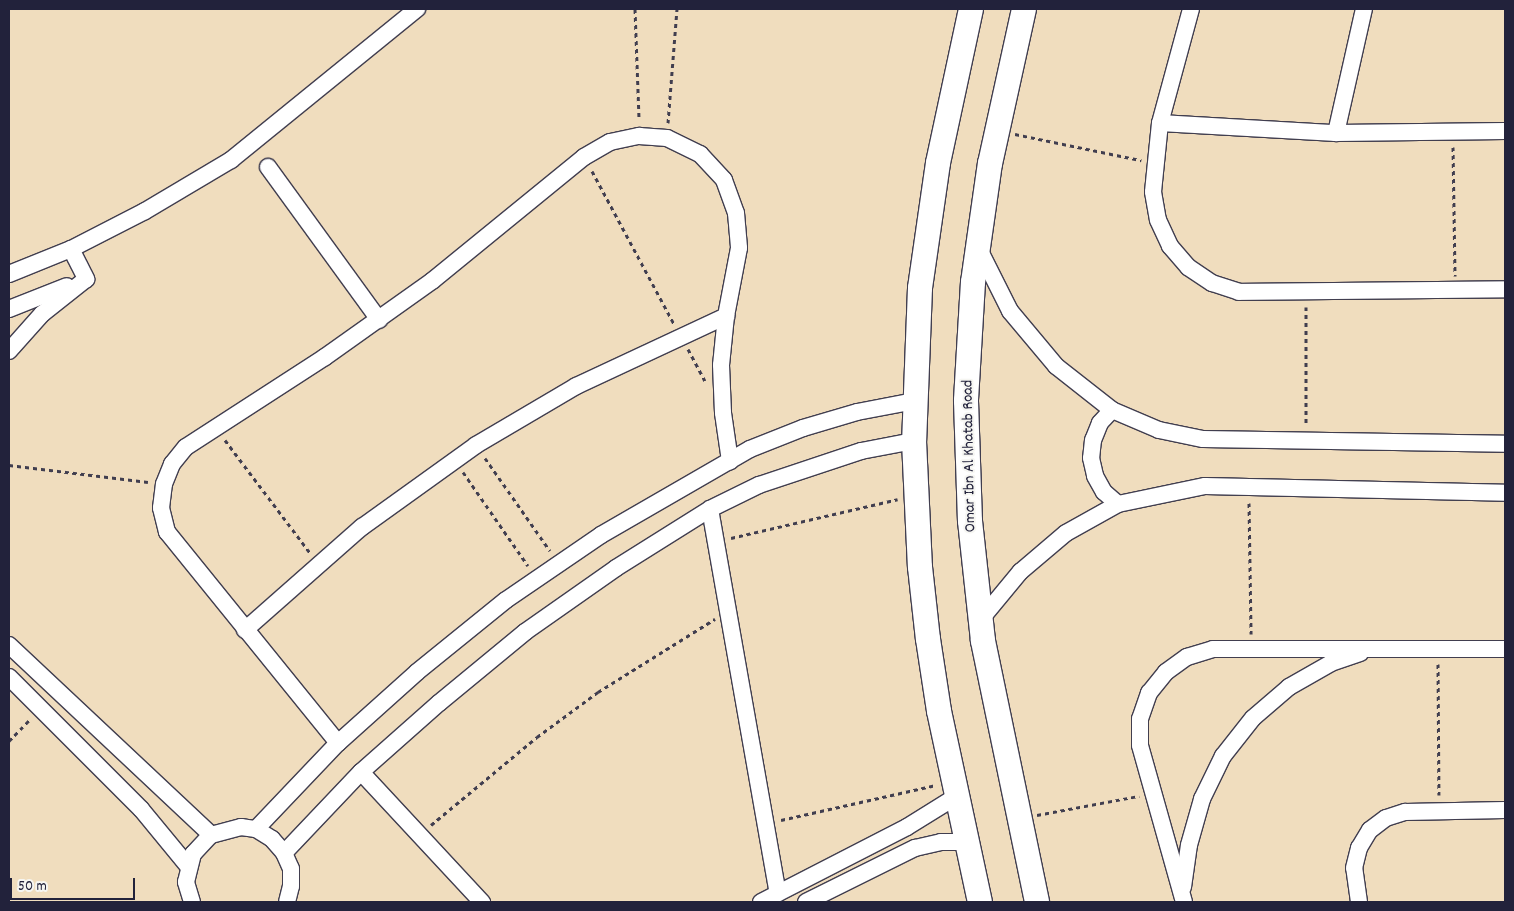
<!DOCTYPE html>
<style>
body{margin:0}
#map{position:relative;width:1514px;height:911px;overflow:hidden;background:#f0ddbe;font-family:Dekko,sans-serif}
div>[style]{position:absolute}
.path>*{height:3px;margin-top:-1.5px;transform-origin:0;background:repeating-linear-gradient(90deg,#413e4f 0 4px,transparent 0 8px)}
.roads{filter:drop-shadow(1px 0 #413e4f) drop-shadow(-1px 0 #413e4f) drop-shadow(0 1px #413e4f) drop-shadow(0 -1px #413e4f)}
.street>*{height:16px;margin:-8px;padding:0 8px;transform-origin:8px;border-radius:8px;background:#fff}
.secondary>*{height:24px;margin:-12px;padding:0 12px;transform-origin:12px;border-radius:12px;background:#fff}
span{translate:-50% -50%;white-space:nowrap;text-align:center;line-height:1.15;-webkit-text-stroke:4px #f6f6f2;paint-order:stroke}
.street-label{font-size:16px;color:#22223b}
.frame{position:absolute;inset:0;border:10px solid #22223b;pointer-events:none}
.scale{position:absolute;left:10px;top:878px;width:125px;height:22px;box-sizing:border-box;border:2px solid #22223b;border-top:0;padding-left:6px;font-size:15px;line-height:18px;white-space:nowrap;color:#22223b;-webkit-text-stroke:4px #f6f6f2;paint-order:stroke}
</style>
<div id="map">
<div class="path">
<i style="left:635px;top:9px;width:111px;rotate:87.9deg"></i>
<i style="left:668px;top:123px;width:114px;rotate:-85.5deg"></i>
<i style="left:1015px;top:134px;width:129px;rotate:11.7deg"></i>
<i style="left:1453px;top:147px;width:129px;rotate:89.1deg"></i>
<i style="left:592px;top:171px;width:174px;rotate:61.8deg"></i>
<i style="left:1306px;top:307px;width:118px;rotate:90deg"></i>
<i style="left:688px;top:349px;width:36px;rotate:62deg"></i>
<i style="left:225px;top:440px;width:141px;rotate:53deg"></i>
<i style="left:485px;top:458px;width:113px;rotate:55deg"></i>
<i style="left:9px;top:465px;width:140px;rotate:7deg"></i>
<i style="left:463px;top:472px;width:114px;rotate:55.3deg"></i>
<i style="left:1249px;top:503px;width:131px;rotate:89.1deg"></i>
<i style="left:731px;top:538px;width:171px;rotate:-13.1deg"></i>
<i style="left:1438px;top:664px;width:131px;rotate:89.6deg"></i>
<i style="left:9px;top:741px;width:30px;rotate:-46deg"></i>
<i style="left:1037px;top:815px;width:104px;rotate:-10.6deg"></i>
<i style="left:781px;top:820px;width:159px;rotate:-12.7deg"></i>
<i style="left:431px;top:825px;width:138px;rotate:-39.7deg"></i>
<i style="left:537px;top:737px;width:76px;rotate:-36.4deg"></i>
<i style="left:598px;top:692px;width:138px;rotate:-32deg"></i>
</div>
<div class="roads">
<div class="street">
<i style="left:1191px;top:9px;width:118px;rotate:105.2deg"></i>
<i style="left:1160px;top:123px;width:69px;rotate:95.8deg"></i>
<i style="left:1153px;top:192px;width:28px;rotate:80deg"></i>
<i style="left:1158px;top:220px;width:29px;rotate:65deg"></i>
<i style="left:1170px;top:246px;width:28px;rotate:49deg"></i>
<i style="left:1188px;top:267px;width:29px;rotate:34deg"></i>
<i style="left:1212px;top:283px;width:28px;rotate:18deg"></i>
<i style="left:1239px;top:292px;width:266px;rotate:-0.6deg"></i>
<i style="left:1160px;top:123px;width:176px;rotate:3.3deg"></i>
<i style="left:1336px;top:133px;width:169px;rotate:-0.7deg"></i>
<i style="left:1336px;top:133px;width:127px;rotate:-77.3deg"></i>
<i style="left:268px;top:167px;width:189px;rotate:54deg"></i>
<i style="left:978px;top:247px;width:72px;rotate:63.4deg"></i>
<i style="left:1010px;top:311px;width:72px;rotate:50.1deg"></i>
<i style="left:1056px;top:366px;width:71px;rotate:38.2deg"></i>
<i style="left:1112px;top:410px;width:51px;rotate:23.1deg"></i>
<i style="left:1159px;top:430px;width:45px;rotate:11.6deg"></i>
<i style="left:1203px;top:439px;width:302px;rotate:0.9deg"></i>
<i style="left:71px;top:249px;width:34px;rotate:63deg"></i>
<i style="left:9px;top:274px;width:67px;rotate:-22deg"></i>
<i style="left:71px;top:249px;width:83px;rotate:-27.2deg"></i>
<i style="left:145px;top:211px;width:100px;rotate:-30.7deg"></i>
<i style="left:231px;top:160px;width:240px;rotate:-39.1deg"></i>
<i style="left:9px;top:309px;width:62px;rotate:-21.6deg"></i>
<i style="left:9px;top:351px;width:50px;rotate:-48.3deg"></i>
<i style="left:42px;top:314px;width:56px;rotate:-38.5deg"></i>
<i style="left:1112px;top:410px;width:18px;rotate:133deg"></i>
<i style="left:1100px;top:423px;width:18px;rotate:112deg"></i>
<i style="left:1093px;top:440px;width:18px;rotate:96deg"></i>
<i style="left:1091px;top:458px;width:18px;rotate:77deg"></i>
<i style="left:1095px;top:476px;width:18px;rotate:61deg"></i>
<i style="left:1104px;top:492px;width:18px;rotate:41deg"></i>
<i style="left:710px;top:509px;width:390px;rotate:80deg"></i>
<i style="left:982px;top:618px;width:60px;rotate:-50.4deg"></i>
<i style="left:1020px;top:572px;width:60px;rotate:-40.3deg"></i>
<i style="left:1066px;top:533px;width:60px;rotate:-29.1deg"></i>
<i style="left:1118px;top:504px;width:89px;rotate:-11.7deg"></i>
<i style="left:1205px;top:486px;width:300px;rotate:1.3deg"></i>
<i style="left:245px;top:630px;width:156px;rotate:-41.4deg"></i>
<i style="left:362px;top:527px;width:140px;rotate:-35.7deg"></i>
<i style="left:476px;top:445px;width:116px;rotate:-30.5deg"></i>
<i style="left:576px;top:386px;width:166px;rotate:-25deg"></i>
<i style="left:9px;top:645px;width:277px;rotate:43.2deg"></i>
<i style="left:9px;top:677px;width:187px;rotate:45deg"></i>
<i style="left:141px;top:809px;width:74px;rotate:50.5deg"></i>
<i style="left:338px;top:743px;width:272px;rotate:-129deg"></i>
<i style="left:167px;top:532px;width:25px;rotate:-104deg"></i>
<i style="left:161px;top:508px;width:24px;rotate:-83deg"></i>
<i style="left:164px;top:484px;width:22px;rotate:-68deg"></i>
<i style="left:172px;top:464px;width:22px;rotate:-51deg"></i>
<i style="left:186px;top:447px;width:166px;rotate:-32.9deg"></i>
<i style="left:325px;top:357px;width:131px;rotate:-35.4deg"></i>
<i style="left:432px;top:281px;width:196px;rotate:-39.2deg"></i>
<i style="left:584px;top:157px;width:30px;rotate:-30deg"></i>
<i style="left:610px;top:142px;width:30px;rotate:-12deg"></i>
<i style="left:639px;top:136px;width:28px;rotate:4deg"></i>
<i style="left:667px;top:138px;width:37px;rotate:26deg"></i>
<i style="left:700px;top:154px;width:35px;rotate:47deg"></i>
<i style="left:724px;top:180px;width:35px;rotate:70deg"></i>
<i style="left:736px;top:213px;width:35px;rotate:85deg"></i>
<i style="left:739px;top:248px;width:69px;rotate:100.8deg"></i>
<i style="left:726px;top:316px;width:49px;rotate:95.8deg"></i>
<i style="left:721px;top:365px;width:48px;rotate:87.6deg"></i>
<i style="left:723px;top:413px;width:49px;rotate:81.7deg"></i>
<i style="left:361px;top:772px;width:178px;rotate:47.1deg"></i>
<i style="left:256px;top:829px;width:119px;rotate:-46.4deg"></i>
<i style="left:338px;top:743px;width:106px;rotate:-41.9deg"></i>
<i style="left:417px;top:672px;width:114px;rotate:-39deg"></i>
<i style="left:506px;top:600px;width:115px;rotate:-34.4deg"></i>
<i style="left:601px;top:535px;width:172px;rotate:-30deg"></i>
<i style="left:750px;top:449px;width:57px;rotate:-21.6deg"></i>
<i style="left:803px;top:428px;width:56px;rotate:-16.5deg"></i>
<i style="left:857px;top:412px;width:58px;rotate:-10.9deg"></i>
<i style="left:284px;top:853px;width:112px;rotate:-46.5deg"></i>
<i style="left:361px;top:772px;width:104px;rotate:-41.5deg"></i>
<i style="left:439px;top:703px;width:112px;rotate:-39.5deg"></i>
<i style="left:525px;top:632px;width:111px;rotate:-35.1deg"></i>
<i style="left:616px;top:568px;width:111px;rotate:-32.1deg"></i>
<i style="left:710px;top:509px;width:55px;rotate:-26.1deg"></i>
<i style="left:759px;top:485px;width:108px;rotate:-18.4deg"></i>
<i style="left:861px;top:451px;width:54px;rotate:-10.7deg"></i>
<i style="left:1183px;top:887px;width:42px;rotate:-81.9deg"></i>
<i style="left:1189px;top:845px;width:48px;rotate:-74.2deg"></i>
<i style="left:1202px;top:799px;width:48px;rotate:-64deg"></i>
<i style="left:1223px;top:756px;width:48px;rotate:-51.7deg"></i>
<i style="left:1253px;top:718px;width:48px;rotate:-40.7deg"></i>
<i style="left:1289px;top:687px;width:48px;rotate:-29.7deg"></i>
<i style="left:1331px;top:663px;width:31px;rotate:-19deg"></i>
<i style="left:192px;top:902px;width:21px;rotate:-107deg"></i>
<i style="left:186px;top:882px;width:29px;rotate:-76deg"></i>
<i style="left:193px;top:854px;width:26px;rotate:-47deg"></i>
<i style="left:211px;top:835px;width:31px;rotate:-15deg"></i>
<i style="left:241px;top:827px;width:15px;rotate:8deg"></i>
<i style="left:256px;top:829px;width:19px;rotate:32deg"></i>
<i style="left:272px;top:839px;width:18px;rotate:49deg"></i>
<i style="left:284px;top:853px;width:17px;rotate:66deg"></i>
<i style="left:291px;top:869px;width:17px;rotate:90deg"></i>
<i style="left:291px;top:886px;width:16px;rotate:104deg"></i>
<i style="left:761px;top:902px;width:164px;rotate:-27.2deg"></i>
<i style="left:907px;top:827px;width:59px;rotate:-31.8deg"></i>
<i style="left:806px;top:902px;width:122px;rotate:-26.4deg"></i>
<i style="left:915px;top:848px;width:27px;rotate:-13deg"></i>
<i style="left:941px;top:842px;width:26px"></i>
<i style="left:1184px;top:902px;width:163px;rotate:-105.7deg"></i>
<i style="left:1140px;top:745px;width:26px;rotate:-90deg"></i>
<i style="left:1140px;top:719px;width:28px;rotate:-71deg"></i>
<i style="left:1149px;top:693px;width:27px;rotate:-51deg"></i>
<i style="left:1166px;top:672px;width:26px;rotate:-36deg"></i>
<i style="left:1187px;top:657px;width:27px;rotate:-17deg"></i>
<i style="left:1213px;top:649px;width:292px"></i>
<i style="left:1359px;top:902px;width:34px;rotate:-98deg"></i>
<i style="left:1354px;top:868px;width:21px;rotate:-76deg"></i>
<i style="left:1359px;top:848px;width:21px;rotate:-59deg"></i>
<i style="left:1370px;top:830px;width:20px;rotate:-37deg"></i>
<i style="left:1386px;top:818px;width:20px;rotate:-18deg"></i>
<i style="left:1405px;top:812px;width:100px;rotate:-1.1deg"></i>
</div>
<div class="secondary">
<i style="left:971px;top:9px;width:157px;rotate:102.1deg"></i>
<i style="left:938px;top:163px;width:126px;rotate:98.2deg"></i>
<i style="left:920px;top:288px;width:153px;rotate:92.2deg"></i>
<i style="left:914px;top:441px;width:126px;rotate:87.3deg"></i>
<i style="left:920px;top:567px;width:72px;rotate:83.7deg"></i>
<i style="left:928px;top:639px;width:73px;rotate:81.3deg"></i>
<i style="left:939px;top:711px;width:195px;rotate:77.9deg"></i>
<i style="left:1024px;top:9px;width:158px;rotate:102.4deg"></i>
<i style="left:990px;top:163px;width:120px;rotate:98.1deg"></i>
<i style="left:973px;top:282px;width:119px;rotate:93.4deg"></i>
<i style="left:966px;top:401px;width:120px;rotate:88.1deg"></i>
<i style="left:970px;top:521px;width:121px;rotate:83.8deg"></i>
<i style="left:983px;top:641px;width:267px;rotate:78.3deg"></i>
</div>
</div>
<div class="street-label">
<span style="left:970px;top:456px;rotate:-91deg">Omar Ibn Al Khatab Road</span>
</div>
<div class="frame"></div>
<div class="scale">50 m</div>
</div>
